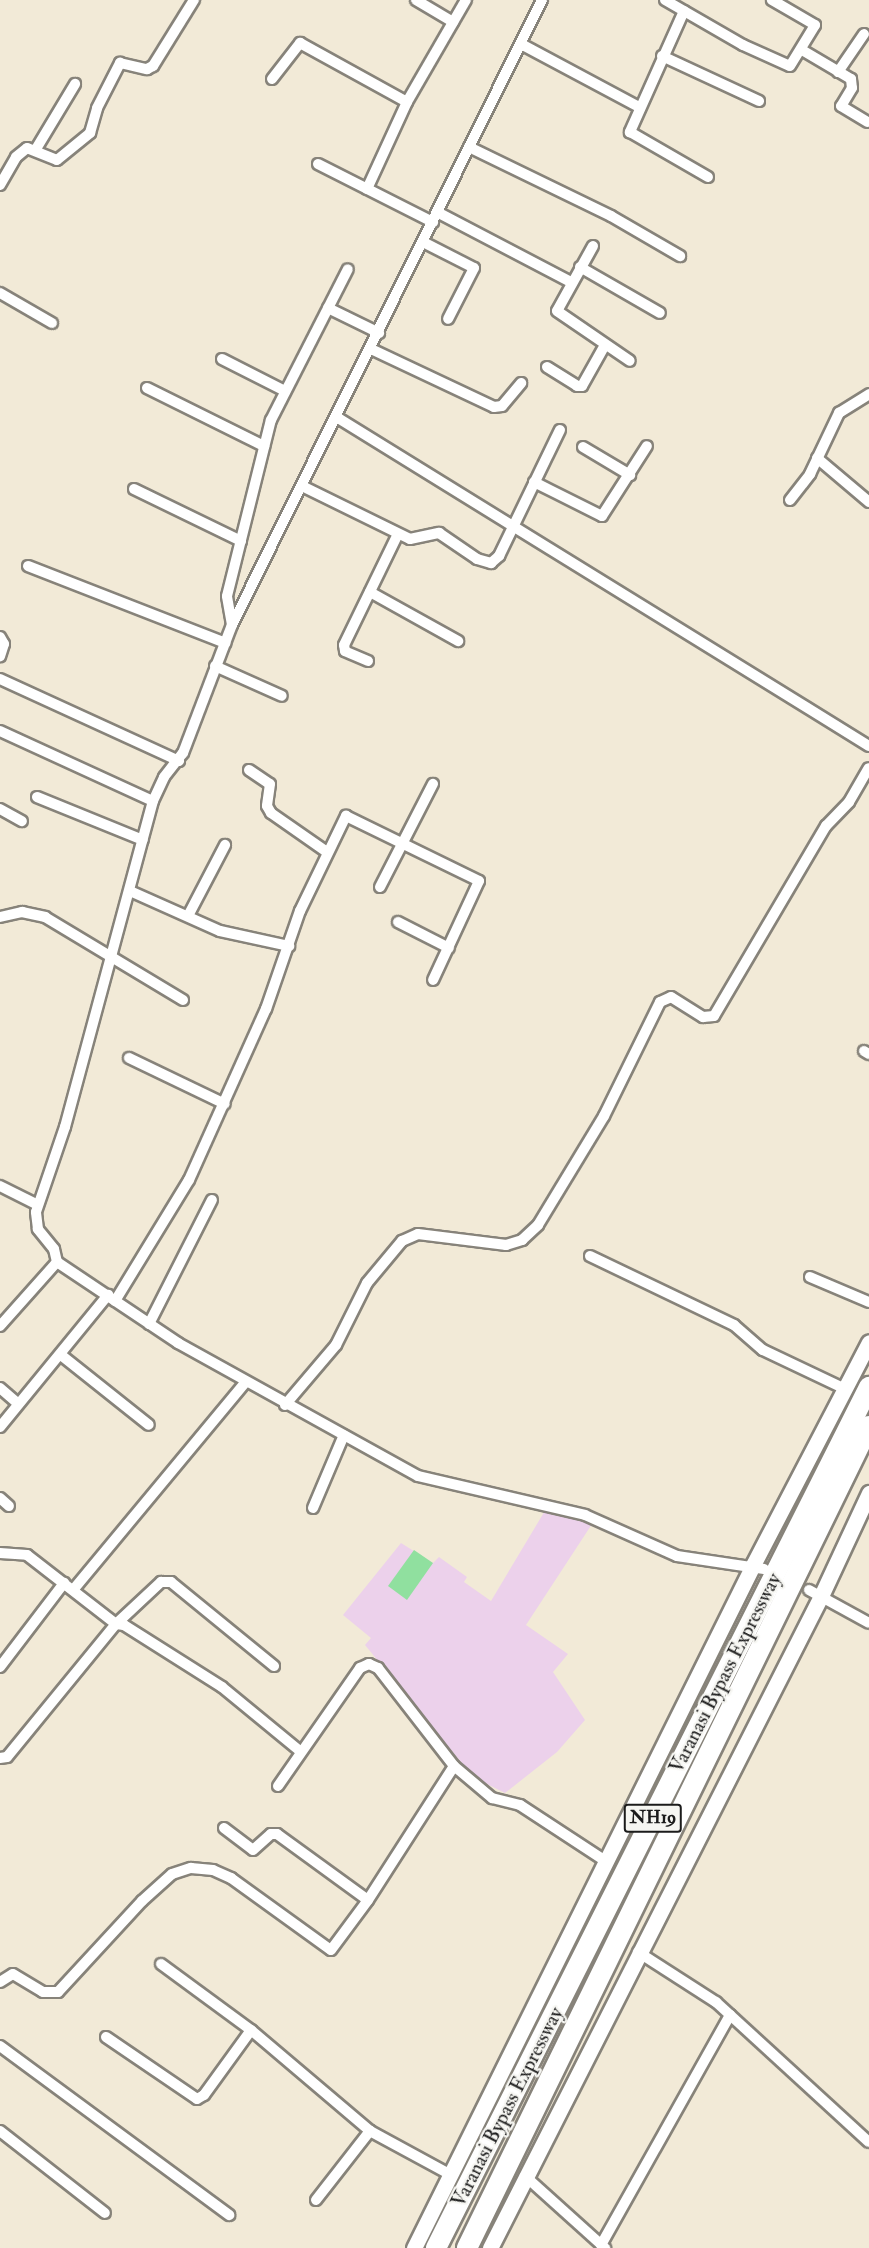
<!DOCTYPE html>
<style>
body{margin:0}
#map{position:relative;width:869px;height:2248px;overflow:hidden;background:#f2ead7;font-family:"IM FELL Double Pica",serif}
div>[style]{position:absolute}
.built>*{inset:0;background:#ecd1eb}
.green>*{inset:0;background:#90e09f}
.roads{filter:drop-shadow(2px 0 #87837a) drop-shadow(-2px 0 #87837a) drop-shadow(0 2px #87837a) drop-shadow(0 -2px #87837a)}
.street>*{height:10px;margin:-5px;padding:0 5px;transform-origin:5px;border-radius:5px;background:#fff}
.secondary>*{height:15px;margin:-7.5px;padding:0 7.5px;transform-origin:7.5px;border-radius:7.5px;background:#fff}
.highway>*{height:20px;margin:-10px;padding:0 10px;transform-origin:10px;border-radius:10px;background:#fff}
span{translate:-50% -50%;white-space:nowrap;text-align:center;line-height:1.15;-webkit-text-stroke:4.5px #f6f6f2;paint-order:stroke}
.shield-label span{padding:2px 4px;background:#f6f6f2;border:2px solid;border-radius:4px;-webkit-text-stroke-width:0}
.shield-label{font-size:18px;color:#1c1c1c;font-weight:700}
.street-label{font-size:20px;color:#1c1c1c}
</style>
<div id="map">
<div class="built">
<i style="clip-path:polygon(546px 1509px,594px 1521px,526px 1625px,568px 1654px,553px 1672px,585px 1720px,557px 1752px,505px 1793px,473px 1777px,365px 1645px,371px 1638px,343px 1615px,401px 1543px,433px 1563px,439px 1557px,467px 1577px,464px 1582px,491px 1601px)"></i>
</div>
<div class="green">
<i style="clip-path:polygon(414px 1550px,433px 1563px,407px 1600px,388px 1586px)"></i>
</div>
<div class="roads">
<div class="street">
<i style="left:416px;top:0;width:43px;rotate:30.7deg"></i>
<i style="left:665px;top:0;width:90px;rotate:30deg"></i>
<i style="left:743px;top:45px;width:51px;rotate:24.1deg"></i>
<i style="left:790px;top:66px;width:48px;rotate:-58.6deg"></i>
<i style="left:815px;top:25px;width:50px;rotate:-149.8deg"></i>
<i style="left:684px;top:11px;width:133px;rotate:114.1deg"></i>
<i style="left:630px;top:132px;width:90px;rotate:30deg"></i>
<i style="left:521px;top:44px;width:134px;rotate:28.1deg"></i>
<i style="left:802px;top:50px;width:57px;rotate:30.6deg"></i>
<i style="left:851px;top:79px;width:9px;rotate:84deg"></i>
<i style="left:852px;top:88px;width:21px;rotate:121deg"></i>
<i style="left:841px;top:106px;width:31px;rotate:31deg"></i>
<i style="left:662px;top:56px;width:107px;rotate:24.9deg"></i>
<i style="left:838px;top:72px;width:46px;rotate:-55.6deg"></i>
<i style="left:272px;top:79px;width:46px;rotate:-52.1deg"></i>
<i style="left:300px;top:43px;width:122px;rotate:28.9deg"></i>
<i style="left:469px;top:147px;width:158px;rotate:25.9deg"></i>
<i style="left:611px;top:216px;width:80px;rotate:30.1deg"></i>
<i style="left:36px;top:149px;width:76px;rotate:-59deg"></i>
<i style="left:318px;top:164px;width:129px;rotate:26.8deg"></i>
<i style="left:0;top:185px;width:32px;rotate:-60deg"></i>
<i style="left:16px;top:157px;width:14px;rotate:-39deg"></i>
<i style="left:27px;top:148px;width:32px;rotate:22deg"></i>
<i style="left:57px;top:160px;width:43px;rotate:-39.3deg"></i>
<i style="left:90px;top:133px;width:26px;rotate:-74deg"></i>
<i style="left:97px;top:108px;width:51px;rotate:-62.9deg"></i>
<i style="left:120px;top:63px;width:28px;rotate:13deg"></i>
<i style="left:147px;top:69px;width:7px;rotate:-27deg"></i>
<i style="left:153px;top:66px;width:78px;rotate:-58.2deg"></i>
<i style="left:367px;top:189px;width:96px;rotate:-65.3deg"></i>
<i style="left:407px;top:102px;width:118px;rotate:-60deg"></i>
<i style="left:437px;top:212px;width:151px;rotate:27.6deg"></i>
<i style="left:423px;top:242px;width:57px;rotate:27deg"></i>
<i style="left:474px;top:268px;width:57px;rotate:117deg"></i>
<i style="left:593px;top:246px;width:74px;rotate:119deg"></i>
<i style="left:557px;top:311px;width:88px;rotate:34.4deg"></i>
<i style="left:580px;top:267px;width:92px;rotate:29.9deg"></i>
<i style="left:0;top:293px;width:60px;rotate:30deg"></i>
<i style="left:328px;top:308px;width:57px;rotate:26.1deg"></i>
<i style="left:371px;top:349px;width:136px;rotate:25.2deg"></i>
<i style="left:494px;top:407px;width:8px;rotate:-7deg"></i>
<i style="left:502px;top:406px;width:30px;rotate:-50deg"></i>
<i style="left:222px;top:359px;width:71px;rotate:26.9deg"></i>
<i style="left:547px;top:367px;width:36px;rotate:32deg"></i>
<i style="left:577px;top:386px;width:5px"></i>
<i style="left:582px;top:386px;width:47px;rotate:-60.7deg"></i>
<i style="left:147px;top:388px;width:131px;rotate:26.4deg"></i>
<i style="left:338px;top:418px;width:624px;rotate:31.7deg"></i>
<i style="left:583px;top:447px;width:55px;rotate:30.8deg"></i>
<i style="left:817px;top:458px;width:68px;rotate:40.2deg"></i>
<i style="left:534px;top:482px;width:76px;rotate:26.6deg"></i>
<i style="left:602px;top:516px;width:83px;rotate:-57.3deg"></i>
<i style="left:304px;top:487px;width:118px;rotate:26.1deg"></i>
<i style="left:410px;top:539px;width:30px;rotate:-12deg"></i>
<i style="left:439px;top:533px;width:46px;rotate:34.4deg"></i>
<i style="left:477px;top:559px;width:15px;rotate:16deg"></i>
<i style="left:491px;top:563px;width:11px;rotate:-41deg"></i>
<i style="left:499px;top:556px;width:140px;rotate:-64.2deg"></i>
<i style="left:134px;top:489px;width:119px;rotate:25.9deg"></i>
<i style="left:790px;top:500px;width:33px;rotate:-52deg"></i>
<i style="left:810px;top:474px;width:68px;rotate:-64.6deg"></i>
<i style="left:839px;top:413px;width:36px;rotate:-32deg"></i>
<i style="left:28px;top:566px;width:212px;rotate:21.3deg"></i>
<i style="left:370px;top:592px;width:101px;rotate:29.1deg"></i>
<i style="left:232px;top:625px;width:29px;rotate:-100deg"></i>
<i style="left:227px;top:596px;width:181px;rotate:-76deg"></i>
<i style="left:271px;top:420px;width:169px;rotate:-63deg"></i>
<i style="left:0;top:637px;width:8px;rotate:60deg"></i>
<i style="left:4px;top:644px;width:13px;rotate:108deg"></i>
<i style="left:368px;top:661px;width:25px;rotate:-157deg"></i>
<i style="left:345px;top:651px;width:6px;rotate:-99deg"></i>
<i style="left:344px;top:645px;width:123px;rotate:-64.1deg"></i>
<i style="left:215px;top:666px;width:73px;rotate:24.1deg"></i>
<i style="left:0;top:679px;width:197px;rotate:24.6deg"></i>
<i style="left:0;top:731px;width:168px;rotate:24.6deg"></i>
<i style="left:249px;top:770px;width:25px;rotate:34deg"></i>
<i style="left:270px;top:784px;width:22px;rotate:98deg"></i>
<i style="left:267px;top:806px;width:8px;rotate:60deg"></i>
<i style="left:271px;top:813px;width:68px;rotate:34.9deg"></i>
<i style="left:37px;top:797px;width:114px;rotate:22.1deg"></i>
<i style="left:0;top:809px;width:25px;rotate:29deg"></i>
<i style="left:380px;top:887px;width:116px;rotate:-62.8deg"></i>
<i style="left:130px;top:891px;width:98px;rotate:24deg"></i>
<i style="left:220px;top:931px;width:71px;rotate:12.3deg"></i>
<i style="left:189px;top:914px;width:78px;rotate:-62.4deg"></i>
<i style="left:0;top:917px;width:23px;rotate:-13deg"></i>
<i style="left:22px;top:912px;width:24px;rotate:12deg"></i>
<i style="left:45px;top:917px;width:161px;rotate:31deg"></i>
<i style="left:398px;top:922px;width:57px;rotate:27deg"></i>
<i style="left:864px;top:1051px;width:6px;rotate:31deg"></i>
<i style="left:129px;top:1058px;width:106px;rotate:25.6deg"></i>
<i style="left:0;top:1186px;width:42px;rotate:26.6deg"></i>
<i style="left:590px;top:1256px;width:160px;rotate:25.6deg"></i>
<i style="left:734px;top:1325px;width:38px;rotate:41deg"></i>
<i style="left:763px;top:1350px;width:91px;rotate:25.4deg"></i>
<i style="left:57px;top:1262px;width:146px;rotate:33.8deg"></i>
<i style="left:178px;top:1343px;width:274px;rotate:29deg"></i>
<i style="left:418px;top:1476px;width:171px;rotate:13.1deg"></i>
<i style="left:585px;top:1515px;width:101px;rotate:24deg"></i>
<i style="left:677px;top:1556px;width:88px;rotate:8.5deg"></i>
<i style="left:810px;top:1277px;width:64px;rotate:23deg"></i>
<i style="left:115px;top:1301px;width:142px;rotate:-58.6deg"></i>
<i style="left:189px;top:1180px;width:188px;rotate:-65.8deg"></i>
<i style="left:266px;top:1009px;width:104px;rotate:-70.9deg"></i>
<i style="left:300px;top:911px;width:106px;rotate:-64.2deg"></i>
<i style="left:346px;top:816px;width:148px;rotate:26deg"></i>
<i style="left:479px;top:881px;width:109px;rotate:114.9deg"></i>
<i style="left:149px;top:1324px;width:139px;rotate:-63.1deg"></i>
<i style="left:0;top:1326px;width:86px;rotate:-48.3deg"></i>
<i style="left:57px;top:1262px;width:13px;rotate:-103deg"></i>
<i style="left:54px;top:1249px;width:26px;rotate:-129deg"></i>
<i style="left:38px;top:1229px;width:17px;rotate:-97deg"></i>
<i style="left:36px;top:1212px;width:90px;rotate:-71.2deg"></i>
<i style="left:65px;top:1127px;width:338px;rotate:-74.9deg"></i>
<i style="left:153px;top:801px;width:26px;rotate:-65deg"></i>
<i style="left:164px;top:777px;width:31px;rotate:-52deg"></i>
<i style="left:183px;top:753px;width:137px;rotate:-69.1deg"></i>
<i style="left:232px;top:625px;width:698px;rotate:-63.62deg"></i>
<i style="left:61px;top:1355px;width:112px;rotate:38.5deg"></i>
<i style="left:0;top:1388px;width:23px;rotate:41deg"></i>
<i style="left:285px;top:1405px;width:79px;rotate:-49.6deg"></i>
<i style="left:336px;top:1345px;width:69px;rotate:-63.4deg"></i>
<i style="left:367px;top:1283px;width:55px;rotate:-50.2deg"></i>
<i style="left:402px;top:1241px;width:17px;rotate:-24deg"></i>
<i style="left:418px;top:1234px;width:89px;rotate:7.1deg"></i>
<i style="left:506px;top:1245px;width:17px;rotate:-17deg"></i>
<i style="left:522px;top:1240px;width:22px;rotate:-43deg"></i>
<i style="left:538px;top:1225px;width:127px;rotate:-58.8deg"></i>
<i style="left:604px;top:1116px;width:127px;rotate:-63.8deg"></i>
<i style="left:660px;top:1002px;width:12px;rotate:-24deg"></i>
<i style="left:671px;top:997px;width:38px;rotate:32deg"></i>
<i style="left:703px;top:1017px;width:11px;rotate:-5deg"></i>
<i style="left:714px;top:1016px;width:221px;rotate:-59.5deg"></i>
<i style="left:826px;top:826px;width:33px;rotate:-46deg"></i>
<i style="left:849px;top:802px;width:39px;rotate:-60deg"></i>
<i style="left:0;top:1427px;width:171px;rotate:-50.7deg"></i>
<i style="left:0;top:1498px;width:12px;rotate:42deg"></i>
<i style="left:313px;top:1508px;width:79px;rotate:-67deg"></i>
<i style="left:0;top:1553px;width:27px;rotate:4deg"></i>
<i style="left:27px;top:1555px;width:113px;rotate:37.8deg"></i>
<i style="left:116px;top:1624px;width:8px;rotate:7deg"></i>
<i style="left:124px;top:1625px;width:116px;rotate:32.3deg"></i>
<i style="left:222px;top:1687px;width:102px;rotate:39.4deg"></i>
<i style="left:73px;top:1590px;width:269px;rotate:-50.3deg"></i>
<i style="left:809px;top:1590px;width:68px;rotate:28.8deg"></i>
<i style="left:0;top:1667px;width:106px;rotate:-52.7deg"></i>
<i style="left:0;top:1758px;width:7px;rotate:-8deg"></i>
<i style="left:7px;top:1757px;width:172px;rotate:-50.7deg"></i>
<i style="left:116px;top:1624px;width:62px;rotate:-43deg"></i>
<i style="left:161px;top:1582px;width:10px"></i>
<i style="left:171px;top:1582px;width:133px;rotate:39.2deg"></i>
<i style="left:278px;top:1786px;width:144px;rotate:-55.2deg"></i>
<i style="left:360px;top:1668px;width:10px;rotate:-24deg"></i>
<i style="left:369px;top:1664px;width:10px;rotate:24deg"></i>
<i style="left:378px;top:1668px;width:124px;rotate:52.2deg"></i>
<i style="left:224px;top:1828px;width:36px;rotate:37deg"></i>
<i style="left:253px;top:1850px;width:24px;rotate:-42deg"></i>
<i style="left:271px;top:1834px;width:6px"></i>
<i style="left:277px;top:1834px;width:112px;rotate:36deg"></i>
<i style="left:638px;top:1952px;width:93px;rotate:32.7deg"></i>
<i style="left:716px;top:2002px;width:207px;rotate:42.5deg"></i>
<i style="left:161px;top:1964px;width:112px;rotate:36.3deg"></i>
<i style="left:251px;top:2030px;width:156px;rotate:40.3deg"></i>
<i style="left:370px;top:2131px;width:92px;rotate:28.5deg"></i>
<i style="left:0;top:1982px;width:15px;rotate:-32deg"></i>
<i style="left:13px;top:1974px;width:35px;rotate:31deg"></i>
<i style="left:43px;top:1992px;width:15px"></i>
<i style="left:58px;top:1992px;width:124px;rotate:-47.3deg"></i>
<i style="left:142px;top:1901px;width:40px;rotate:-42deg"></i>
<i style="left:172px;top:1874px;width:20px;rotate:-18deg"></i>
<i style="left:191px;top:1868px;width:22px;rotate:5deg"></i>
<i style="left:213px;top:1870px;width:20px;rotate:24deg"></i>
<i style="left:231px;top:1878px;width:123px;rotate:35.8deg"></i>
<i style="left:331px;top:1950px;width:62px;rotate:-53.5deg"></i>
<i style="left:368px;top:1900px;width:159px;rotate:-57.3deg"></i>
<i style="left:454px;top:1766px;width:50px;rotate:40.1deg"></i>
<i style="left:492px;top:1798px;width:29px;rotate:14deg"></i>
<i style="left:520px;top:1805px;width:104px;rotate:33.2deg"></i>
<i style="left:106px;top:2037px;width:110px;rotate:34.3deg"></i>
<i style="left:197px;top:2099px;width:8px;rotate:-30deg"></i>
<i style="left:204px;top:2095px;width:80px;rotate:-54.1deg"></i>
<i style="left:0;top:2046px;width:285px;rotate:36.4deg"></i>
<i style="left:0;top:2131px;width:133px;rotate:38deg"></i>
<i style="left:525px;top:2176px;width:108px;rotate:42deg"></i>
<i style="left:316px;top:2200px;width:88px;rotate:-52deg"></i>
<i style="left:601px;top:2245px;width:264px;rotate:-60.7deg"></i>
</div>
<div class="secondary">
<i style="left:414px;top:2248px;width:763px;rotate:-63.6deg"></i>
<i style="left:753px;top:1565px;width:251px;rotate:-62.5deg"></i>
<i style="left:490px;top:2248px;width:731px;rotate:-63.08deg"></i>
<i style="left:821px;top:1596px;width:114px;rotate:-65deg"></i>
</div>
<div class="highway">
<i style="left:436px;top:2248px;width:964px;rotate:-63.3deg"></i>
<i style="left:467px;top:2248px;width:915px;rotate:-63.94deg"></i>
</div>
</div>
<div class="shield-label">
<span style="left:653px;top:1818px">NH19</span>
</div>
<div class="street-label">
<span style="left:725px;top:1673px;rotate:-63deg">Varanasi Bypass Expressway</span>
<span style="left:507px;top:2107px;rotate:-63deg">Varanasi Bypass Expressway</span>
</div>
</div>
